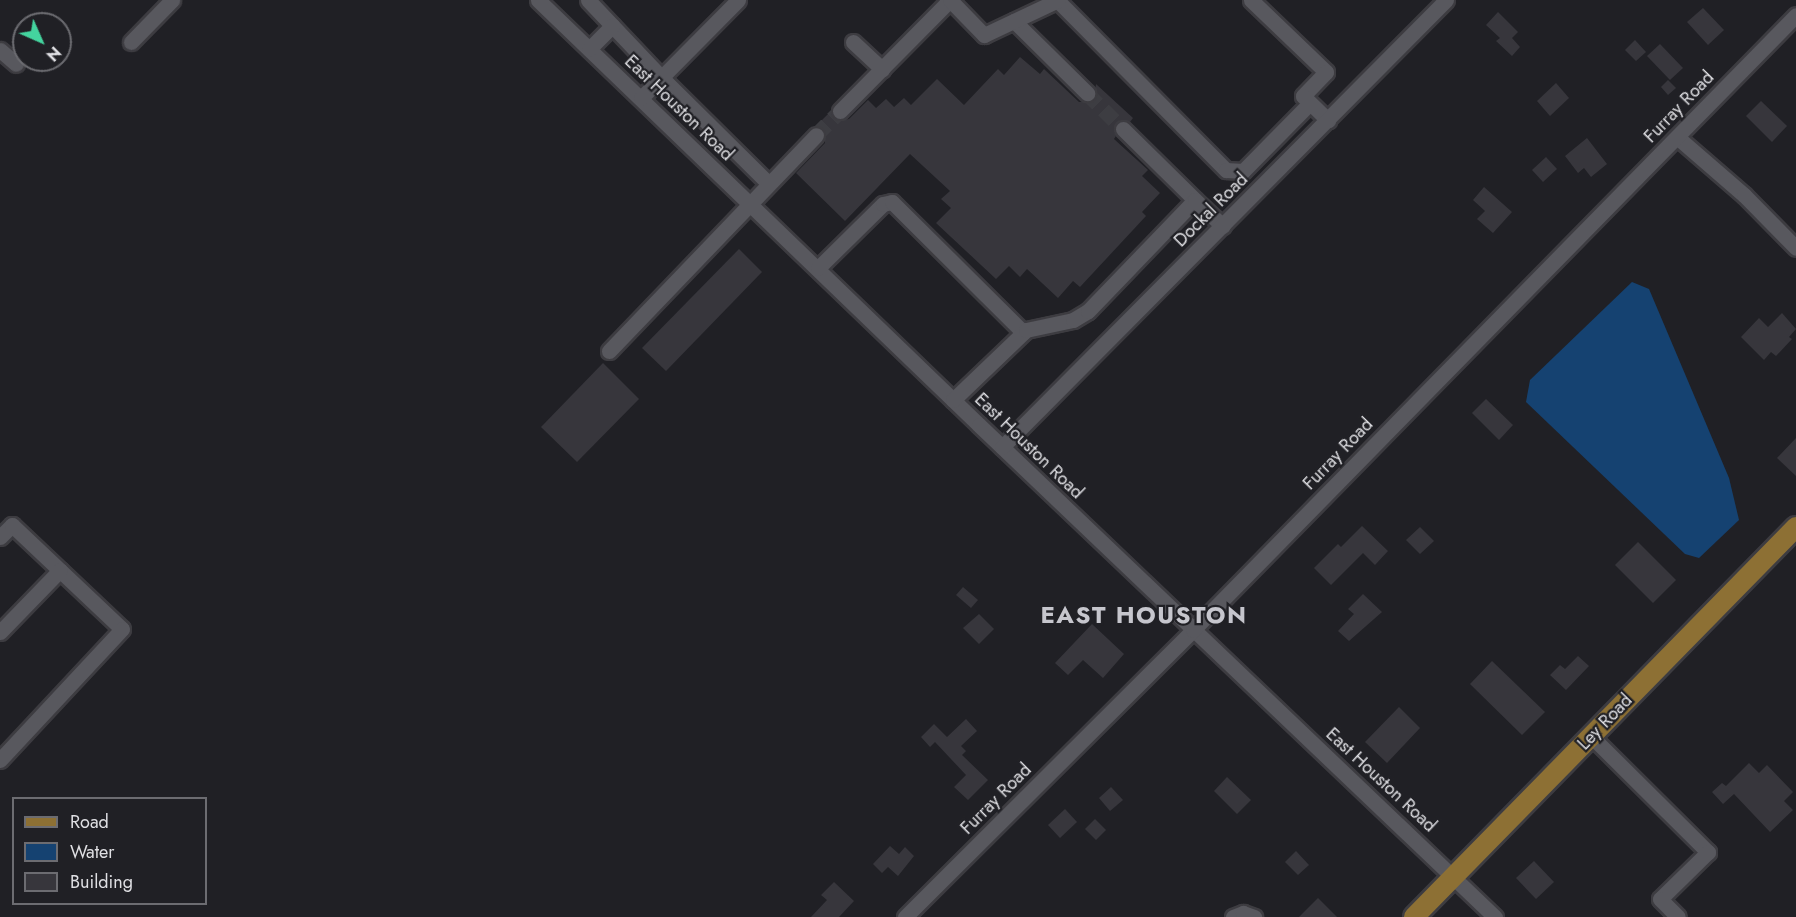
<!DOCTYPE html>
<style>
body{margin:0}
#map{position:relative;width:1796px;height:917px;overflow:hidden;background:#202025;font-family:Jost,sans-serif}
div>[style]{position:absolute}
.water>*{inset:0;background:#154271}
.building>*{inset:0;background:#37363c}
.minor-tunnel>*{height:15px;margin-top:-7.5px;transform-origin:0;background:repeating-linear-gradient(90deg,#3d3d42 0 15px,transparent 0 23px)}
.roads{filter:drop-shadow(2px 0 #3d3c41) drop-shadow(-2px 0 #3d3c41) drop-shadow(0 2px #3d3c41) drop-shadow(0 -2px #3d3c41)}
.minor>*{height:15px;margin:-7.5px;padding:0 7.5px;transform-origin:7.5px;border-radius:7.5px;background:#58585e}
.major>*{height:20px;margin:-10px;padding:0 10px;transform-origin:10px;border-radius:10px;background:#8d7034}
span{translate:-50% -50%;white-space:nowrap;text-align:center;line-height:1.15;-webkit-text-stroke:4.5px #202025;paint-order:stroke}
.street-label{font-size:18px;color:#dfdfe3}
.district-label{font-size:24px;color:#c6c6cd;font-weight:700;letter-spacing:1.5px}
.legend{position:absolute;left:12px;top:797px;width:195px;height:108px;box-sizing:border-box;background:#202025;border:2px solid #6c6c71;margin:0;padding:8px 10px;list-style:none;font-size:18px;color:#dfdfe3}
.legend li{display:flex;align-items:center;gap:12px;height:30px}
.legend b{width:30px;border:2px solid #6c6c71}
.north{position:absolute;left:12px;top:12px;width:60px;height:60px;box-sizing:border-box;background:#202025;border:2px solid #6c6c71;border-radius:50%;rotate:135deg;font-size:16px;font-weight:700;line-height:24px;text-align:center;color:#dfdfe3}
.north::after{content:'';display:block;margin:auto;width:21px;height:27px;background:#44d49f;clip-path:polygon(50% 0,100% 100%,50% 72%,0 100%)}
</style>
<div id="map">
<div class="water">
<i style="clip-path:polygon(1632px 282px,1649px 289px,1729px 478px,1739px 520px,1699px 558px,1685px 554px,1526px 402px,1530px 380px)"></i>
</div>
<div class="building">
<i style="clip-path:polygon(1703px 8px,1724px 30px,1708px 45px,1687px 22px)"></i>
<i style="clip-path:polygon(1498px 12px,1518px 32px,1512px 38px,1520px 47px,1512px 56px,1496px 41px,1500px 38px,1486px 25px)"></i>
<i style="clip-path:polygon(1635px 40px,1646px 52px,1636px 61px,1625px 50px)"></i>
<i style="clip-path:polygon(1660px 44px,1683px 68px,1670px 80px,1647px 56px)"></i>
<i style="clip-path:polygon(1020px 57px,1040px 74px,1044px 69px,1079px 102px,1089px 102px,1094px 99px,1096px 84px,1133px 118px,1130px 122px,1121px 120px,1116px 123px,1114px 131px,1116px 136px,1114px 139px,1148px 170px,1142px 176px,1160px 193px,1142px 212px,1146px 216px,1080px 287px,1073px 281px,1058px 298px,1027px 269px,1020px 277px,1009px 266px,996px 279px,936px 223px,951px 208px,941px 199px,950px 191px,910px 154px,845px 221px,796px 173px,825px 143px,825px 132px,817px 125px,831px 111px,834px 118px,842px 120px,849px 119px,868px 100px,876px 108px,886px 99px,894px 107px,904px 98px,911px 105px,937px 79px,964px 105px,998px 69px,1004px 75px)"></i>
<i style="clip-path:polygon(1668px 80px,1676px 88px,1668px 95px,1661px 87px)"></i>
<i style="clip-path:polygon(1556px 83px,1569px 98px,1550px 116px,1537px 101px)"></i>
<i style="clip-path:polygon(1761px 101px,1787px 126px,1772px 142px,1746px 116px)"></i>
<i style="clip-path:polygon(1587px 138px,1607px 164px,1591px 177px,1584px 168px,1578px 173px,1565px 156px)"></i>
<i style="clip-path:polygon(1546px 157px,1557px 169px,1543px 182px,1532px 170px)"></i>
<i style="clip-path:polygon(1484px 187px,1512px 212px,1493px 233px,1477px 219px,1485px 211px,1473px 200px)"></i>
<i style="clip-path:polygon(739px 249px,762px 272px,666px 371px,642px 348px)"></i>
<i style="clip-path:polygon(1782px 313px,1796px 329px,1789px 337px,1792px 339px,1776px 356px,1771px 352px,1764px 360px,1741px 337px,1759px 318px,1768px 327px)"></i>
<i style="clip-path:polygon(603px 363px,639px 399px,577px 462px,541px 427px)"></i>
<i style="clip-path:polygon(1486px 399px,1513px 425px,1499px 440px,1472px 413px)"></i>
<i style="clip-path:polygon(1796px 438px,1796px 476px,1777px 458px)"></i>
<i style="clip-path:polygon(1362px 526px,1388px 551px,1375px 565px,1363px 553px,1331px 585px,1314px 568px,1338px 544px,1341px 547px)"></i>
<i style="clip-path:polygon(1420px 527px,1434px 541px,1420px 554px,1406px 540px)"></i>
<i style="clip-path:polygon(1638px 542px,1676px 580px,1653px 603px,1615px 565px)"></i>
<i style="clip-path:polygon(963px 587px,978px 600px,971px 608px,956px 595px)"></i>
<i style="clip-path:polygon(1363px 594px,1382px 612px,1349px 641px,1338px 631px,1354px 614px,1348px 609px)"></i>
<i style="clip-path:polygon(979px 614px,994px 629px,979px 644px,963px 628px)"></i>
<i style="clip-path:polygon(1092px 624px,1124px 654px,1103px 678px,1083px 660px,1068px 675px,1055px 663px)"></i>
<i style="clip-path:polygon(1578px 656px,1589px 666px,1566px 690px,1550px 675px,1560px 665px,1565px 669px)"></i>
<i style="clip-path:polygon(1492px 661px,1545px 712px,1522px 735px,1470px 684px)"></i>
<i style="clip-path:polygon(1399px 707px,1420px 728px,1387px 763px,1365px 742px)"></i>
<i style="clip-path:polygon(966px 719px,977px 731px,961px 746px,966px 751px,962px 755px,988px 780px,968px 800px,954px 787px,966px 775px,935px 742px,930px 747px,921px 737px,934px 724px,947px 737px)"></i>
<i style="clip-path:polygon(1749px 763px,1759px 773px,1767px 765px,1793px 792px,1784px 801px,1793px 810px,1770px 832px,1734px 794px,1723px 804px,1712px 792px,1722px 783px,1726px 786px)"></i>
<i style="clip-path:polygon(1227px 777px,1251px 800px,1237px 814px,1214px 791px)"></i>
<i style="clip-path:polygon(1111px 787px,1123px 800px,1110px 811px,1099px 798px)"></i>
<i style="clip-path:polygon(1065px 809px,1077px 822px,1060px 838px,1048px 825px)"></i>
<i style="clip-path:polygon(1095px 819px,1106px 830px,1096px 840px,1085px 829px)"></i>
<i style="clip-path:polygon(890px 846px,899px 854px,905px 847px,914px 856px,898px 876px,888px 867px,882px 873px,873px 864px)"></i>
<i style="clip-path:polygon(1296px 851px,1309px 865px,1298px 875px,1285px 862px)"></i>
<i style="clip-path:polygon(1534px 861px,1554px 882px,1536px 899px,1516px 878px)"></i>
<i style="clip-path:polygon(834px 882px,854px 901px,839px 917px,811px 917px,827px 900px,821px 895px)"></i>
<i style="clip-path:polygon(1318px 898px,1337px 917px,1299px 917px)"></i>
</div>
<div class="minor-tunnel">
<i style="left:1087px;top:93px;width:51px;rotate:45deg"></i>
<i style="left:816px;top:135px;width:34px;rotate:-45deg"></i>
</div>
<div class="roads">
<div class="minor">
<i style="left:538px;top:0;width:612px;rotate:43.94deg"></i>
<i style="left:979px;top:425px;width:713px;rotate:43.64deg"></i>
<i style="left:588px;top:0;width:108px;rotate:46.5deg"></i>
<i style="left:662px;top:78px;width:149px;rotate:44.7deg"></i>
<i style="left:1057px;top:0;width:240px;rotate:45.2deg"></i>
<i style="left:1226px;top:170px;width:17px;rotate:3deg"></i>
<i style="left:1243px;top:171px;width:95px;rotate:-45.4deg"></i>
<i style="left:1251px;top:0;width:104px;rotate:43.8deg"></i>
<i style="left:1326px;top:72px;width:33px;rotate:134deg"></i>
<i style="left:1303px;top:96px;width:35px;rotate:44deg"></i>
<i style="left:1014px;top:21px;width:103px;rotate:44.6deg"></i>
<i style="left:131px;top:42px;width:59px;rotate:-45.7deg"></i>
<i style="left:853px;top:42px;width:40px;rotate:43deg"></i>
<i style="left:589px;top:49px;width:33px;rotate:-45deg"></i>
<i style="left:0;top:50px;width:21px;rotate:41deg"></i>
<i style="left:641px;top:98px;width:138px;rotate:-45.3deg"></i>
<i style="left:840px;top:111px;width:156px;rotate:-45.3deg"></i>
<i style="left:950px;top:0;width:49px;rotate:45.8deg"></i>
<i style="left:984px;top:35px;width:82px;rotate:-25.3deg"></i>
<i style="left:1123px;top:129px;width:101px;rotate:44.6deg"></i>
<i style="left:1677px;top:137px;width:89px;rotate:40.9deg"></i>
<i style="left:1744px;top:195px;width:74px;rotate:45.5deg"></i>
<i style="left:818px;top:268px;width:91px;rotate:-44.6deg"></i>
<i style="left:883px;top:204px;width:9px;rotate:-13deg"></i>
<i style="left:892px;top:202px;width:185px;rotate:44.8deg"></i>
<i style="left:609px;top:351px;width:299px;rotate:-46.2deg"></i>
<i style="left:953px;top:400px;width:101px;rotate:-43.8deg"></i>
<i style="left:1026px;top:330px;width:48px;rotate:-12deg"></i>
<i style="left:1073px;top:320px;width:17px;rotate:-31deg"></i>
<i style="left:1088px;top:311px;width:154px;rotate:-46.1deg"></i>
<i style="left:1195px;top:200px;width:38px;rotate:43deg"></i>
<i style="left:1002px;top:447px;width:630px;rotate:-45.19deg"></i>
<i style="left:0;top:537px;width:17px;rotate:-45deg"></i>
<i style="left:12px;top:525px;width:151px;rotate:43.4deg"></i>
<i style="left:122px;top:629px;width:179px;rotate:133deg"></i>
<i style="left:0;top:632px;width:86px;rotate:-45.9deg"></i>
<i style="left:1591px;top:736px;width:165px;rotate:44.8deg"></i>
<i style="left:1708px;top:852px;width:67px;rotate:135.6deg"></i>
<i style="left:1660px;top:899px;width:25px;rotate:45deg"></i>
<i style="left:905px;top:917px;width:407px;rotate:-44.9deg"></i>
<i style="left:1193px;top:630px;width:861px;rotate:-45.56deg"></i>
<i style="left:1233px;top:917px;width:11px;rotate:-22deg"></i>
<i style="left:1243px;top:913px;width:12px;rotate:20deg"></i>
</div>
<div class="major">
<i style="left:1414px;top:917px;width:546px;rotate:-45.59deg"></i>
</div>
</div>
<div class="street-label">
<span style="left:1679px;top:107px;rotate:-46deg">Furray Road</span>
<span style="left:679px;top:108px;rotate:44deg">East Houston Road</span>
<span style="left:1211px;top:210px;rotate:-45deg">Dockal Road</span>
<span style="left:1029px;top:446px;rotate:44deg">East Houston Road</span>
<span style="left:1338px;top:454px;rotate:-46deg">Furray Road</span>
<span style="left:1605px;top:722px;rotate:-46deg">Ley Road</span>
<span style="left:1381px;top:780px;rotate:43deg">East Houston Road</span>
<span style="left:996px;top:799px;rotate:-45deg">Furray Road</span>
</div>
<div class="district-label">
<span style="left:1144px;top:615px">EAST HOUSTON</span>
</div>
<ul class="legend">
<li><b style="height:8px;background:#8d7034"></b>Road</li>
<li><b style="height:16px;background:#154271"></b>Water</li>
<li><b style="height:16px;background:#37363c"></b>Building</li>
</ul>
<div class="north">N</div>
</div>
